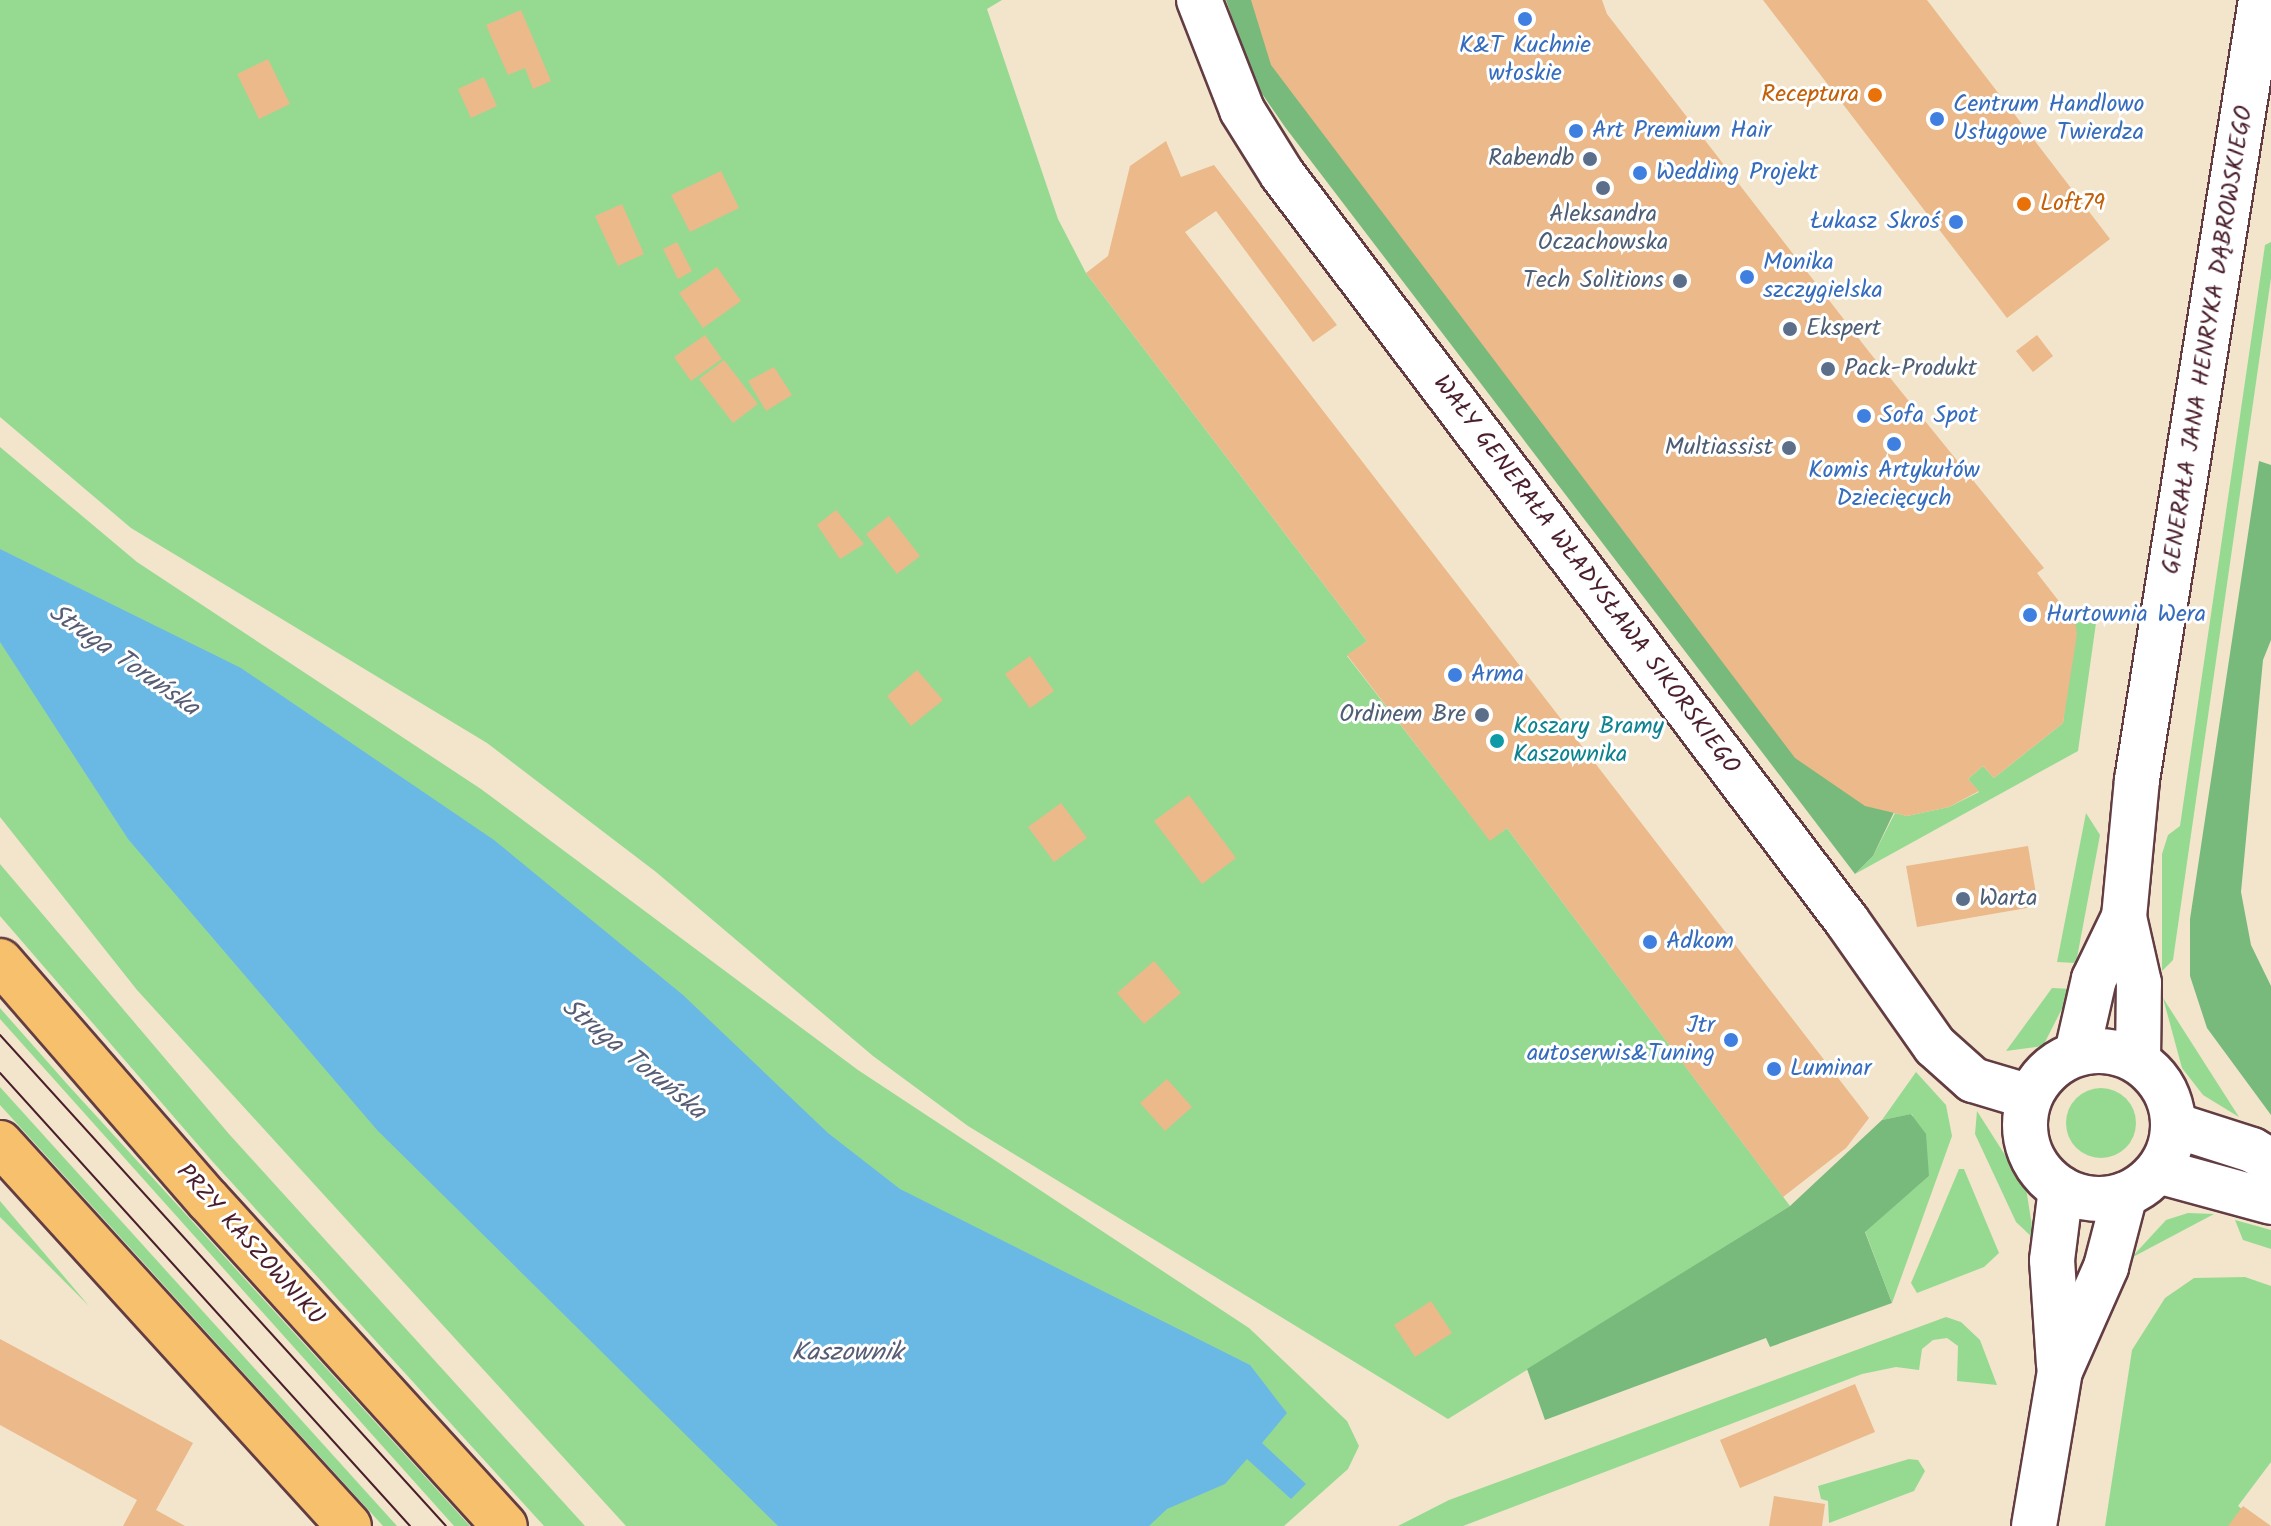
<!DOCTYPE html>
<meta charset="utf-8">
<style>
body{margin:0}
#map{position:relative;width:2271px;height:1526px;overflow:hidden;background:#f2e5cb;font-family:Kalam,sans-serif}
div>[style]{position:absolute}
.green>*{inset:0;background:#96da92}
.round{border-radius:50%}
.forest>*{inset:0;background:#78ba7c}
.water>*{inset:0;background:#6ab9e5}
.building>*{inset:0;background:#ebb98a}
.roads{filter:drop-shadow(2px 0 #633d43) drop-shadow(-2px 0 #633d43) drop-shadow(0 2px #633d43) drop-shadow(0 -2px #633d43)}
.minor>*{height:44px;margin:-22px;padding:0 22px;transform-origin:22px;border-radius:22px;background:#fff}
.minor>.ring{margin:-22px;padding:0;box-sizing:content-box;background:none;border:44px solid #fff;border-radius:50%}
.major>*{height:44px;margin:-22px;padding:0 22px;transform-origin:22px;border-radius:22px;background:#f7c06c}
.tram>*{height:2px;margin:-1px;padding:0 1px;transform-origin:1px;border-radius:1px;background:#4a1f2b}
.dots>*{width:22px;height:22px;translate:-50% -50%;box-sizing:border-box;border:4px solid #fff;border-radius:50%}
span{translate:-50% -50%;white-space:nowrap;text-align:center;line-height:1.15;-webkit-text-stroke:6px #fff;paint-order:stroke}
.shop-label{font-size:24px;color:#366cbe}
.left{translate:0 -50%;text-align:left}
.right{translate:-100% -50%;text-align:right}
.food-label{font-size:24px;color:#c56008}
.service-label{font-size:24px;color:#4e5e75}
.street-label{font-size:24px;color:#4a1f2b}
.culture-label{font-size:24px;color:#0d838f}
.water-label{font-size:26px;color:#575d75;font-style:italic}
</style>
<div id="map">
<div class="green">
<i style="clip-path:polygon(0 0,1002px 0,987px 9px,1058px 219px,1086px 273px,1367px 641px,1347px 656px,1490px 840px,1507px 828px,1790px 1206px,1448px 1419px,968px 1126px,873px 1056px,656px 872px,487px 743px,131px 528px,0 417px)"></i>
<i style="clip-path:polygon(2271px 242px,2271px 278px,2173px 960px,2162px 971px,2162px 854px,2168px 835px,2180px 826px,2265px 245px)"></i>
<i style="clip-path:polygon(0 447px,137px 562px,481px 789px,858px 1070px,1249px 1328px,1347px 1421px,1359px 1446px,1348px 1469px,1284px 1526px,626px 1526px,137px 990px,0 817px)"></i>
<i style="clip-path:polygon(2075px 622px,2096px 623px,2078px 751px,1855px 874px,1873px 856px,1895px 813px,1907px 816px,1949px 807px,1979px 792px,1968px 779px,1983px 766px,1994px 778px,2063px 723px)"></i>
<i style="clip-path:polygon(2086px 813px,2100px 835px,2076px 963px,2057px 962px)"></i>
<i style="clip-path:polygon(0 864px,229px 1134px,585px 1526px,544px 1526px,212px 1161px,0 916px)"></i>
<i style="clip-path:polygon(2052px 988px,2072px 989px,2043px 1046px,2006px 1051px)"></i>
<i style="clip-path:polygon(2163px 998px,2239px 1117px,2203px 1095px,2182px 1068px)"></i>
<i style="clip-path:polygon(0 1008px,68px 1085px,470px 1526px,454px 1526px,0 1019px)"></i>
<i style="clip-path:polygon(1916px 1072px,1946px 1105px,1952px 1136px,1892px 1303px,1865px 1231px,1929px 1176px,1912px 1114px,1882px 1120px)"></i>
<i style="clip-path:polygon(0 1087px,397px 1526px,383px 1526px,0 1105px)"></i>
<i class="round" style="left:2066px;top:1088px;width:70px;height:70px"></i>
<i style="clip-path:polygon(1977px 1111px,2026px 1188px,2034px 1239px,2016px 1222px,1975px 1134px)"></i>
<i style="clip-path:polygon(1959px 1169px,1964px 1169px,1999px 1253px,1984px 1267px,1917px 1293px,1911px 1283px)"></i>
<i style="clip-path:polygon(0 1201px,89px 1306px,0 1217px)"></i>
<i style="clip-path:polygon(2188px 1213px,2214px 1214px,2131px 1258px,2166px 1220px)"></i>
<i style="clip-path:polygon(2235px 1220px,2271px 1230px,2271px 1249px,2243px 1240px)"></i>
<i style="clip-path:polygon(2245px 1277px,2271px 1286px,2271px 1462px,2238px 1506px,2265px 1526px,2105px 1526px,2132px 1350px,2165px 1298px,2194px 1278px)"></i>
<i style="clip-path:polygon(1946px 1317px,1961px 1322px,1980px 1340px,1997px 1385px,1957px 1381px,1958px 1346px,1947px 1338px,1933px 1340px,1922px 1349px,1919px 1370px,1896px 1367px,1862px 1374px,1463px 1526px,1398px 1526px,1449px 1500px)"></i>
<i style="clip-path:polygon(1909px 1459px,1918px 1460px,1925px 1471px,1914px 1491px,1829px 1523px,1828px 1501px,1821px 1499px,1818px 1486px)"></i>
</div>
<div class="forest">
<i style="clip-path:polygon(1226px 0,1341px 0,1896px 808px,1873px 856px,1855px 874px,1285px 127px,1254px 82px)"></i>
<i style="clip-path:polygon(2259px 461px,2271px 465px,2271px 640px,2263px 660px,2241px 892px,2251px 945px,2271px 986px,2271px 1115px,2207px 1028px,2190px 976px,2190px 919px)"></i>
<i style="clip-path:polygon(1911px 1114px,1926px 1134px,1929px 1176px,1865px 1232px,1892px 1303px,1770px 1347px,1766px 1338px,1545px 1420px,1527px 1369px,1790px 1206px,1882px 1120px)"></i>
</div>
<div class="water">
<i style="clip-path:polygon(0 549px,241px 668px,494px 840px,683px 995px,828px 1133px,900px 1189px,1250px 1365px,1287px 1413px,1262px 1443px,1306px 1484px,1291px 1499px,1247px 1459px,1225px 1484px,1167px 1509px,1149px 1526px,778px 1526px,377px 1130px,128px 839px,0 642px)"></i>
</div>
<div class="building">
<i style="clip-path:polygon(1251px 0,1602px 0,1607px 14px,1870px 353px,2044px 568px,2037px 573px,2075px 622px,2077px 634px,2063px 723px,1994px 778px,1983px 766px,1968px 779px,1979px 791px,1949px 807px,1907px 816px,1865px 806px,1795px 758px,1271px 65px)"></i>
<i style="clip-path:polygon(1763px 0,1927px 0,2110px 239px,2007px 318px)"></i>
<i style="clip-path:polygon(521px 10px,551px 81px,533px 89px,525px 68px,508px 75px,486px 25px)"></i>
<i style="clip-path:polygon(268px 59px,290px 104px,259px 119px,237px 74px)"></i>
<i style="clip-path:polygon(484px 77px,497px 106px,471px 118px,458px 89px)"></i>
<i style="clip-path:polygon(1166px 141px,1181px 177px,1214px 165px,1337px 325px,1313px 342px,1216px 211px,1185px 232px,1869px 1118px,1846px 1148px,1783px 1197px,1507px 828px,1490px 841px,1347px 655px,1367px 641px,1086px 273px,1108px 256px,1130px 166px)"></i>
<i style="clip-path:polygon(721px 171px,739px 208px,690px 232px,671px 195px)"></i>
<i style="clip-path:polygon(622px 204px,644px 254px,618px 266px,595px 216px)"></i>
<i style="clip-path:polygon(677px 242px,692px 271px,678px 279px,663px 249px)"></i>
<i style="clip-path:polygon(717px 267px,741px 301px,703px 328px,679px 293px)"></i>
<i style="clip-path:polygon(705px 335px,722px 359px,691px 381px,674px 357px)"></i>
<i style="clip-path:polygon(2037px 335px,2053px 356px,2033px 372px,2016px 351px)"></i>
<i style="clip-path:polygon(724px 360px,758px 404px,733px 423px,699px 379px)"></i>
<i style="clip-path:polygon(774px 367px,792px 395px,766px 411px,748px 381px)"></i>
<i style="clip-path:polygon(836px 510px,864px 544px,840px 559px,817px 525px)"></i>
<i style="clip-path:polygon(889px 516px,920px 556px,897px 574px,866px 534px)"></i>
<i style="clip-path:polygon(1030px 656px,1054px 691px,1030px 708px,1005px 674px)"></i>
<i style="clip-path:polygon(917px 670px,943px 700px,911px 726px,887px 696px)"></i>
<i style="clip-path:polygon(1189px 795px,1236px 858px,1202px 884px,1154px 821px)"></i>
<i style="clip-path:polygon(1061px 803px,1087px 838px,1054px 862px,1028px 827px)"></i>
<i style="clip-path:polygon(2028px 846px,2038px 906px,1917px 927px,1906px 866px)"></i>
<i style="clip-path:polygon(1154px 961px,1181px 993px,1144px 1024px,1117px 993px)"></i>
<i style="clip-path:polygon(1167px 1079px,1192px 1107px,1165px 1131px,1140px 1103px)"></i>
<i style="clip-path:polygon(1431px 1301px,1452px 1333px,1415px 1357px,1394px 1325px)"></i>
<i style="clip-path:polygon(0 1339px,193px 1443px,156px 1510px,185px 1526px,123px 1526px,137px 1500px,0 1425px)"></i>
<i style="clip-path:polygon(1855px 1384px,1875px 1432px,1740px 1488px,1720px 1440px)"></i>
<i style="clip-path:polygon(1774px 1496px,1825px 1504px,1822px 1526px,1769px 1526px)"></i>
<i style="clip-path:polygon(2243px 1506px,2271px 1526px,2228px 1526px)"></i>
</div>
<div class="roads">
<div class="minor">
<i style="left:1199px;top:0;width:118px;rotate:68.6deg"></i>
<i style="left:1242px;top:110px;width:75px;rotate:58deg"></i>
<i style="left:1282px;top:174px;width:937px;rotate:52.9deg"></i>
<i style="left:1847px;top:921px;width:153px;rotate:54.9deg"></i>
<i style="left:1935px;top:1046px;width:51px;rotate:41.8deg"></i>
<i style="left:1973px;top:1080px;width:59px;rotate:16.6deg"></i>
<i class="ring" style="left:2025px;top:1051px;width:104px;height:104px"></i>
<i style="left:2077px;top:1053px;width:76px;rotate:-77.1deg"></i>
<i style="left:2094px;top:979px;width:69px;rotate:-64.2deg"></i>
<i style="left:2138px;top:1061px;width:78px;rotate:-89.3deg"></i>
<i style="left:2139px;top:983px;width:68px;rotate:-102.8deg"></i>
<i style="left:2124px;top:917px;width:138px;rotate:-84.6deg"></i>
<i style="left:2137px;top:780px;width:790px;rotate:-80.97deg"></i>
<i style="left:2174px;top:1125px;width:82px;rotate:17.8deg"></i>
<i style="left:2252px;top:1150px;width:22px;rotate:30deg"></i>
<i style="left:2158px;top:1171px;width:117px;rotate:15.3deg"></i>
<i style="left:2059px;top:1365px;width:105px;rotate:-93.8deg"></i>
<i style="left:2052px;top:1260px;width:72px;rotate:-82.8deg"></i>
<i style="left:2034px;top:1526px;width:157px;rotate:-80.5deg"></i>
<i style="left:2060px;top:1371px;width:114px;rotate:-66.1deg"></i>
<i style="left:2106px;top:1267px;width:75px;rotate:-75.4deg"></i>
</div>
<div class="major">
<i style="left:0;top:961px;width:317px;rotate:49deg"></i>
<i style="left:208px;top:1200px;width:441px;rotate:47.7deg"></i>
<i style="left:0;top:1143px;width:518px;rotate:47.66deg"></i>
</div>
</div>
<div class="tram">
<i style="left:0;top:1035px;width:663px;rotate:47.75deg"></i>
<i style="left:0;top:1073px;width:611px;rotate:47.85deg"></i>
</div>
<div class="dots">
<i style="left:1525px;top:19px;background:#3f7fe0"></i>
<i style="left:1875px;top:95px;background:#e8710a"></i>
<i style="left:1937px;top:119px;background:#3f7fe0"></i>
<i style="left:1576px;top:131px;background:#3f7fe0"></i>
<i style="left:1590px;top:159px;background:#5c6f8a"></i>
<i style="left:1640px;top:173px;background:#3f7fe0"></i>
<i style="left:1603px;top:188px;background:#5c6f8a"></i>
<i style="left:2024px;top:204px;background:#e8710a"></i>
<i style="left:1956px;top:222px;background:#3f7fe0"></i>
<i style="left:1747px;top:277px;background:#3f7fe0"></i>
<i style="left:1680px;top:281px;background:#5c6f8a"></i>
<i style="left:1790px;top:329px;background:#5c6f8a"></i>
<i style="left:1828px;top:369px;background:#5c6f8a"></i>
<i style="left:1864px;top:416px;background:#3f7fe0"></i>
<i style="left:1894px;top:444px;background:#3f7fe0"></i>
<i style="left:1789px;top:448px;background:#5c6f8a"></i>
<i style="left:2030px;top:615px;background:#3f7fe0"></i>
<i style="left:1455px;top:675px;background:#3f7fe0"></i>
<i style="left:1482px;top:715px;background:#5c6f8a"></i>
<i style="left:1497px;top:741px;background:#0f9aa8"></i>
<i style="left:1963px;top:899px;background:#5c6f8a"></i>
<i style="left:1650px;top:942px;background:#3f7fe0"></i>
<i style="left:1731px;top:1040px;background:#3f7fe0"></i>
<i style="left:1774px;top:1069px;background:#3f7fe0"></i>
</div>
<div class="shop-label">
<span style="left:1525px;top:60px">K&amp;T Kuchnie<br>włoskie</span>
<span class="left" style="left:1953px;top:119px">Centrum Handlowo<br>Usługowe Twierdza</span>
<span class="left" style="left:1592px;top:131px">Art Premium Hair</span>
<span class="left" style="left:1656px;top:173px">Wedding Projekt</span>
<span class="right" style="left:1940px;top:222px">Łukasz Skroś</span>
<span class="left" style="left:1763px;top:277px">Monika<br>szczygielska</span>
<span class="left" style="left:1880px;top:416px">Sofa Spot</span>
<span style="left:1894px;top:485px">Komis Artykułów<br>Dziecięcych</span>
<span class="left" style="left:2046px;top:615px">Hurtownia Wera</span>
<span class="left" style="left:1471px;top:675px">Arma</span>
<span class="left" style="left:1666px;top:942px">Adkom</span>
<span class="right" style="left:1715px;top:1040px">Jtr<br>autoserwis&amp;Tuning</span>
<span class="left" style="left:1790px;top:1069px">Luminar</span>
</div>
<div class="food-label">
<span class="right" style="left:1859px;top:95px">Receptura</span>
<span class="left" style="left:2040px;top:204px">Loft79</span>
</div>
<div class="service-label">
<span class="right" style="left:1574px;top:159px">Rabendb</span>
<span style="left:1603px;top:229px">Aleksandra<br>Oczachowska</span>
<span class="right" style="left:1664px;top:281px">Tech Solitions</span>
<span class="left" style="left:1806px;top:329px">Ekspert</span>
<span class="left" style="left:1844px;top:369px">Pack-Produkt</span>
<span class="right" style="left:1773px;top:448px">Multiassist</span>
<span class="right" style="left:1466px;top:715px">Ordinem Bre</span>
<span class="left" style="left:1979px;top:899px">Warta</span>
</div>
<div class="street-label">
<span style="left:2208px;top:340px;rotate:-81deg">GENERAŁA JANA HENRYKA DĄBROWSKIEGO</span>
<span style="left:1586px;top:575px;rotate:53deg">WAŁY GENERAŁA WŁADYSŁAWA SIKORSKIEGO</span>
<span style="left:250px;top:1245px;rotate:48deg">PRZY KASZOWNIKU</span>
</div>
<div class="culture-label">
<span class="left" style="left:1513px;top:741px">Koszary Bramy<br>Kaszownika</span>
</div>
<div class="water-label">
<span style="left:123px;top:661px;rotate:35deg">Struga Toruńska</span>
<span style="left:633px;top:1060px;rotate:39deg">Struga Toruńska</span>
<span style="left:847px;top:1354px">Kaszownik</span>
</div>
</div>
